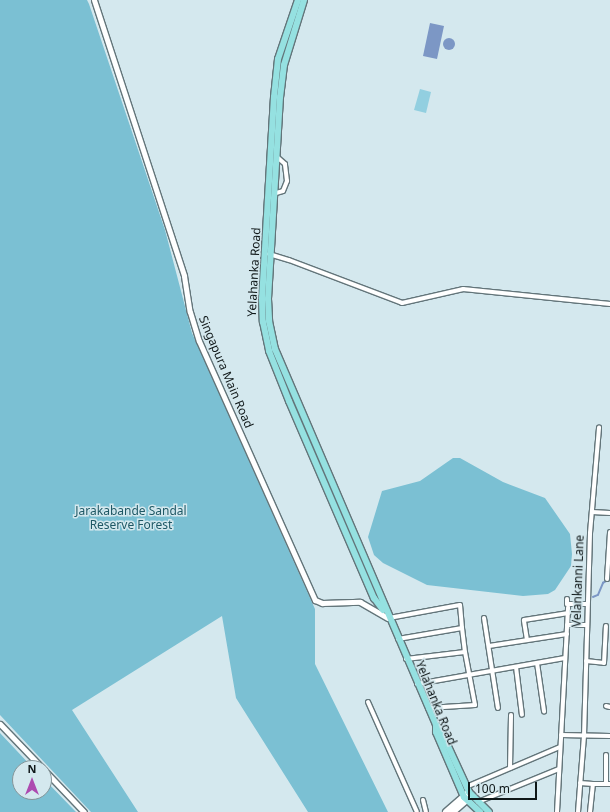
<!DOCTYPE html>
<style>
body{margin:0}
#map{position:relative;width:610px;height:812px;overflow:hidden;background:#d4e8ee;font-family:"Noto Sans",sans-serif}
div>[style]{position:absolute}
.green>*{inset:0;background:#92cfe0}
.forest>*{inset:0;background:#7bc0d3}
.water>*{inset:0;background:#7c97c5}
.round{border-radius:50%}
.stream>*{height:1.5px;margin:-0.75px;padding:0 0.75px;transform-origin:0.75px;border-radius:0.75px;background:#7c97c5}
.roads{filter:drop-shadow(1px 0 #63757a) drop-shadow(-1px 0 #63757a) drop-shadow(0 1px #63757a) drop-shadow(0 -1px #63757a)}
.minor>*{height:4px;margin:-2px;padding:0 2px;transform-origin:2px;border-radius:2px;background:#fff}
.tertiary>*{height:5px;margin:-2.5px;padding:0 2.5px;transform-origin:2.5px;border-radius:2.5px;background:#fff}
.secondary>*{height:5.5px;margin:-2.75px;padding:0 2.75px;transform-origin:2.75px;border-radius:2.75px;background:#fff}
.primary>*{height:6px;margin:-3px;padding:0 3px;transform-origin:3px;border-radius:3px;background:#95e1e1}
span{translate:-50% -50%;white-space:nowrap;text-align:center;line-height:1.15;-webkit-text-stroke:3px #d4e8ee;paint-order:stroke}
.street-label{font-size:12px;color:#0f1718}
.park-label{font-size:12px;color:#1e5865}
.north{position:absolute;left:12px;top:760px;width:40px;height:40px;box-sizing:border-box;background:#d4e8ee;border:1px solid #859498;border-radius:50%;rotate:0deg;font-size:11px;font-weight:700;line-height:16px;text-align:center;color:#0f1718}
.north::after{content:'';display:block;margin:auto;width:14px;height:18px;background:#ad4ab0;clip-path:polygon(50% 0,100% 100%,50% 72%,0 100%)}
.scale{position:absolute;left:468px;top:782px;width:69px;height:18px;box-sizing:border-box;border:2px solid #0f1718;border-top:0;padding-left:5px;font-size:12px;line-height:14px;white-space:nowrap;color:#0f1718;-webkit-text-stroke:3px #d4e8ee;paint-order:stroke}
</style>
<div id="map">
<div class="green">
<i style="clip-path:polygon(420px 89px,431px 92px,426px 113px,414px 110px)"></i>
</div>
<div class="forest">
<i style="clip-path:polygon(0 0,87px 0,89px 4px,165px 230px,192px 333px,315px 609px,315px 664px,388px 812px,308px 812px,236px 698px,222px 616px,72px 710px,138px 812px,91px 812px,0 715px)"></i>
<i style="clip-path:polygon(453px 458px,460px 458px,503px 482px,545px 498px,570px 534px,572px 554px,571px 566px,555px 590px,548px 594px,523px 596px,427px 585px,383px 563px,374px 555px,368px 537px,382px 491px,420px 481px)"></i>
<i style="clip-path:polygon(0 733px,33px 768px,20px 768px,20px 792px,44px 792px,44px 779px,76px 812px,0 812px)"></i>
</div>
<div class="water">
<i style="clip-path:polygon(430px 23px,444px 26px,437px 59px,423px 56px)"></i>
<i class="round" style="left:443px;top:38px;width:12px;height:12px"></i>
</div>
<div class="stream">
<i style="left:593px;top:597px;width:5px;rotate:-22deg"></i>
<i style="left:598px;top:595px;width:13px;rotate:-67deg"></i>
<i style="left:603px;top:583px;width:8px;rotate:-30deg"></i>
</div>
<div class="roads">
<div class="minor">
<i style="left:276px;top:193px;width:7px;rotate:-16deg"></i>
<i style="left:283px;top:191px;width:11px;rotate:-68deg"></i>
<i style="left:287px;top:181px;width:17px;rotate:-97deg"></i>
<i style="left:285px;top:164px;width:11px;rotate:-139deg"></i>
<i style="left:269px;top:254px;width:21px;rotate:17deg"></i>
<i style="left:289px;top:260px;width:121px;rotate:20.8deg"></i>
<i style="left:402px;top:303px;width:63px;rotate:-12.9deg"></i>
<i style="left:463px;top:289px;width:148px;rotate:5.8deg"></i>
<i style="left:592px;top:512px;width:18px;rotate:3deg"></i>
<i style="left:607px;top:579px;width:47px;rotate:-86.3deg"></i>
<i style="left:567px;top:599px;width:5px;rotate:90deg"></i>
<i style="left:567px;top:604px;width:20px"></i>
<i style="left:389px;top:618px;width:72px;rotate:-10.4deg"></i>
<i style="left:460px;top:605px;width:23px;rotate:85deg"></i>
<i style="left:484px;top:618px;width:91px;rotate:81.2deg"></i>
<i style="left:567px;top:625px;width:19px"></i>
<i style="left:398px;top:639px;width:65px;rotate:-9.8deg"></i>
<i style="left:462px;top:628px;width:24px;rotate:83deg"></i>
<i style="left:527px;top:640px;width:20px;rotate:-99deg"></i>
<i style="left:524px;top:620px;width:45px;rotate:-9deg"></i>
<i style="left:489px;top:646px;width:79px;rotate:-8.7deg"></i>
<i style="left:406px;top:659px;width:59px;rotate:-6.8deg"></i>
<i style="left:465px;top:652px;width:54px;rotate:79.3deg"></i>
<i style="left:475px;top:705px;width:47px;rotate:176.3deg"></i>
<i style="left:586px;top:661px;width:18px;rotate:6deg"></i>
<i style="left:604px;top:663px;width:37px;rotate:-87deg"></i>
<i style="left:537px;top:663px;width:49px;rotate:81.7deg"></i>
<i style="left:516px;top:667px;width:48px;rotate:82.9deg"></i>
<i style="left:417px;top:684px;width:150px;rotate:-10deg"></i>
<i style="left:368px;top:702px;width:120px;rotate:66deg"></i>
<i style="left:606px;top:706px;width:4px;rotate:14deg"></i>
<i style="left:561px;top:735px;width:49px;rotate:1.2deg"></i>
<i style="left:510px;top:768px;width:53px;rotate:-88.9deg"></i>
<i style="left:580px;top:783px;width:13px;rotate:4deg"></i>
<i style="left:606px;top:784px;width:29px;rotate:-90deg"></i>
<i style="left:466px;top:787px;width:102px;rotate:-23.1deg"></i>
<i style="left:423px;top:800px;width:12px;rotate:76deg"></i>
<i style="left:478px;top:802px;width:87px;rotate:-22.2deg"></i>
<i style="left:557px;top:812px;width:205px;rotate:-86.9deg"></i>
<i style="left:578px;top:812px;width:76px;rotate:-85.5deg"></i>
<i style="left:584px;top:736px;width:203px;rotate:-88.3deg"></i>
<i style="left:590px;top:533px;width:106px;rotate:-85.1deg"></i>
<i style="left:590px;top:812px;width:28px;rotate:-84deg"></i>
<i style="left:593px;top:784px;width:17px"></i>
</div>
<div class="tertiary">
<i style="left:94px;top:0;width:290px;rotate:71.9deg"></i>
<i style="left:184px;top:276px;width:36px;rotate:81deg"></i>
<i style="left:190px;top:312px;width:30px;rotate:73deg"></i>
<i style="left:199px;top:341px;width:284px;rotate:65.9deg"></i>
<i style="left:315px;top:600px;width:8px;rotate:23deg"></i>
<i style="left:322px;top:603px;width:38px;rotate:-2deg"></i>
<i style="left:360px;top:602px;width:32px;rotate:30deg"></i>
<i style="left:0;top:724px;width:61px;rotate:46.3deg"></i>
<i style="left:44px;top:770px;width:58px;rotate:46.4deg"></i>
</div>
<div class="secondary">
<i style="left:446px;top:812px;width:28px;rotate:-41deg"></i>
<i style="left:453px;top:812px;width:23px;rotate:-41deg"></i>
</div>
<div class="primary">
<i style="left:298px;top:0;width:62px;rotate:108.7deg"></i>
<i style="left:278px;top:59px;width:38px;rotate:96deg"></i>
<i style="left:274px;top:97px;width:202px;rotate:93.4deg"></i>
<i style="left:262px;top:299px;width:23px;rotate:88deg"></i>
<i style="left:263px;top:322px;width:30px;rotate:78deg"></i>
<i style="left:269px;top:351px;width:54px;rotate:68.2deg"></i>
<i style="left:289px;top:401px;width:215px;rotate:66.7deg"></i>
<i style="left:374px;top:598px;width:15px;rotate:53deg"></i>
<i style="left:304px;top:0;width:68px;rotate:107.1deg"></i>
<i style="left:284px;top:65px;width:32px;rotate:97deg"></i>
<i style="left:280px;top:97px;width:202px;rotate:93.4deg"></i>
<i style="left:268px;top:299px;width:22px;rotate:87deg"></i>
<i style="left:269px;top:321px;width:29px;rotate:78deg"></i>
<i style="left:275px;top:349px;width:409px;rotate:66.8deg"></i>
<i style="left:436px;top:725px;width:7px;rotate:90deg"></i>
<i style="left:436px;top:732px;width:71px;rotate:66.7deg"></i>
<i style="left:464px;top:797px;width:22px;rotate:43deg"></i>
<i style="left:436px;top:725px;width:8px;rotate:50deg"></i>
<i style="left:441px;top:731px;width:67px;rotate:65.3deg"></i>
<i style="left:469px;top:792px;width:28px;rotate:45deg"></i>
</div>
</div>
<div class="street-label">
<span style="left:254px;top:272px;rotate:-87deg">Yelahanka Road</span>
<span style="left:226px;top:372px;rotate:67deg">Singapura Main Road</span>
<span style="left:578px;top:581px;rotate:-88deg">Velankanni Lane</span>
<span style="left:436px;top:703px;rotate:68deg">Yelahanka Road</span>
</div>
<div class="park-label">
<span style="left:131px;top:518px">Jarakabande Sandal<br>Reserve Forest</span>
</div>
<div class="north">N</div>
<div class="scale">100 m</div>
</div>
